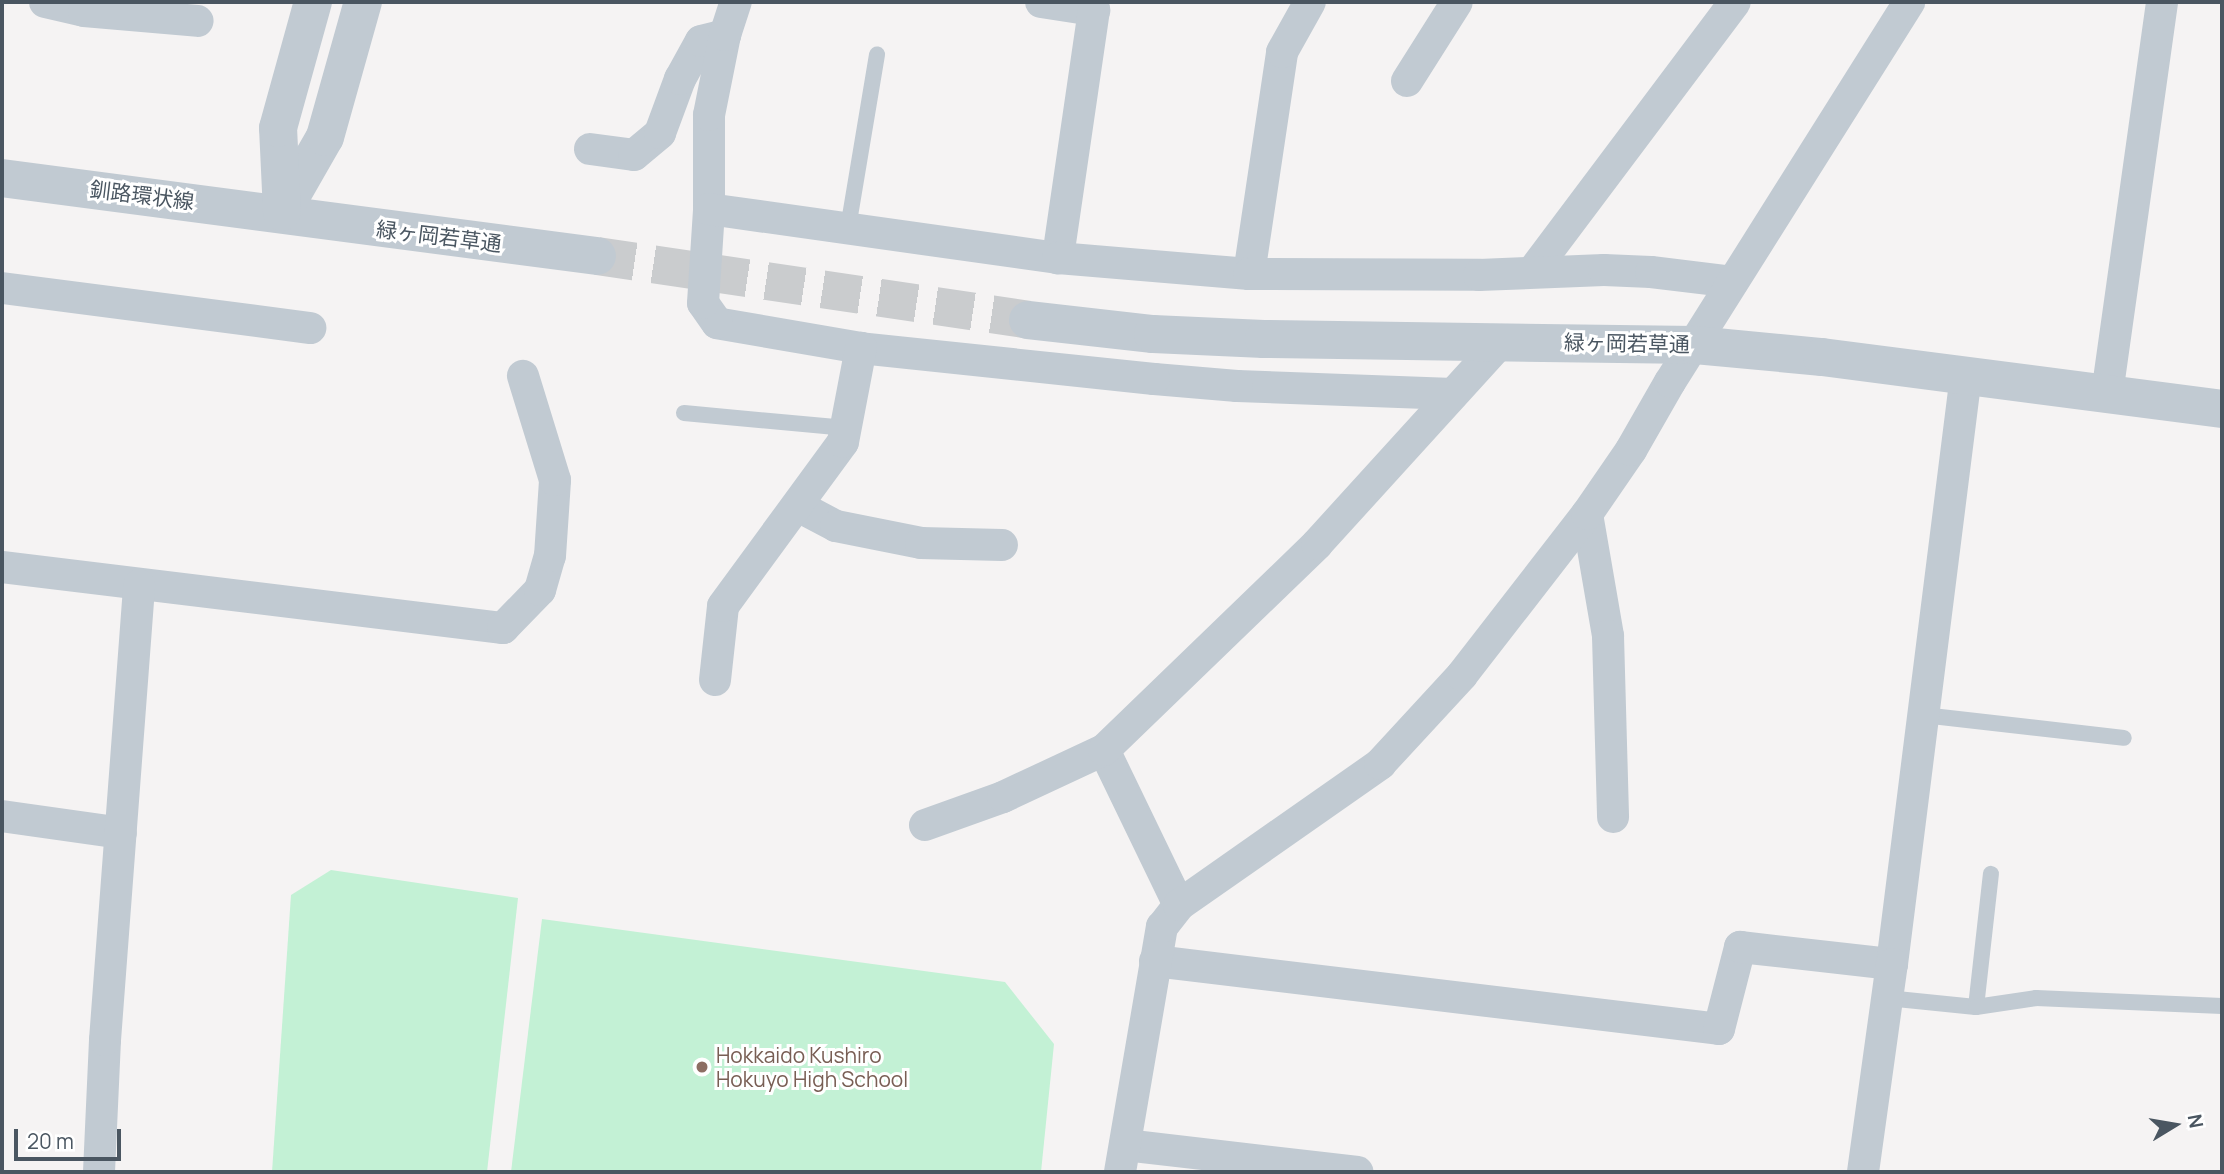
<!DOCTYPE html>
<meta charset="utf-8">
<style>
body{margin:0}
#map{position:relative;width:2224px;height:1174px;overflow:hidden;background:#f5f3f3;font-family:Manrope,"Noto Sans JP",sans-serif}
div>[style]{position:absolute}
.green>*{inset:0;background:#c3f1d5}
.tertiary-tunnel>*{height:38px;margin-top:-19px;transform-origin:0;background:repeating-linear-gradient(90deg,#caccce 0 38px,transparent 0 57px)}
.service>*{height:16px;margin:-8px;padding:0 8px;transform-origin:8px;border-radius:8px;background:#c1cad2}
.minor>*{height:32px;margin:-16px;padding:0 16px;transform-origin:16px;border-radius:16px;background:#c1cad2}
.tertiary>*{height:38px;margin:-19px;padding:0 19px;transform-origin:19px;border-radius:19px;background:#c1cad2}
.dots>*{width:19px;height:19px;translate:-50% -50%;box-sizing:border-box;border:4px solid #fff;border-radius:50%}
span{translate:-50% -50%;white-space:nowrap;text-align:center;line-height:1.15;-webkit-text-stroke:6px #fff;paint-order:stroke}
.street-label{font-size:21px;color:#4a5661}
.education-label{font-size:21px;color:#785e54}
.left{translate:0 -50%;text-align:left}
.frame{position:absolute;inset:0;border:4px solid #4a5661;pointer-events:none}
.north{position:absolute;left:2140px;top:1090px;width:70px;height:70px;-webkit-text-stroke:5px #fff;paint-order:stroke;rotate:79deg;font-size:19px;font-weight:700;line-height:28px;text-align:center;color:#4a5661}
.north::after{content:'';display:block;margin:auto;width:24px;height:32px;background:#4a5661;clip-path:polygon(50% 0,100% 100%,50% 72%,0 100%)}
.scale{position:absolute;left:14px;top:1129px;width:107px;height:32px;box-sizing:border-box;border:4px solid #4a5661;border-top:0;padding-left:9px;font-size:21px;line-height:24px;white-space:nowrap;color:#4a5661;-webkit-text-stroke:5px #fff;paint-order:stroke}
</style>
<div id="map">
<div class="green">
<i style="clip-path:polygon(331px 870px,518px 898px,487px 1172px,272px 1172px,291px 895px)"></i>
<i style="clip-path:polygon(542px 919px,1005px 982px,1054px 1044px,1041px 1172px,511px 1172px)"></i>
</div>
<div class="tertiary-tunnel">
<i style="left:597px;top:256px;width:436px;rotate:8.4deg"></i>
</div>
<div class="service">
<i style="left:848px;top:228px;width:176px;rotate:-80.5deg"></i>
<i style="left:684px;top:413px;width:163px;rotate:5.3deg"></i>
<i style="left:1923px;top:715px;width:202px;rotate:6.5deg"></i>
<i style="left:1887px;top:998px;width:89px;rotate:5.8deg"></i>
<i style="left:1976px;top:1007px;width:134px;rotate:-83.6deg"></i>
<i style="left:1976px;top:1007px;width:61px;rotate:-8.5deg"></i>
<i style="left:2036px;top:998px;width:186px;rotate:2.5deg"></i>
</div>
<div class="minor">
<i style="left:45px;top:2px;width:40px;rotate:13deg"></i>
<i style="left:84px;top:11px;width:114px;rotate:5deg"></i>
<i style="left:1041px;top:2px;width:54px;rotate:8.6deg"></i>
<i style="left:1094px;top:10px;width:251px;rotate:98.3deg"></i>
<i style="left:1407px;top:81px;width:93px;rotate:-57.7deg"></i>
<i style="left:590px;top:149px;width:44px;rotate:7.8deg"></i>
<i style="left:634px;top:155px;width:34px;rotate:-40deg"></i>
<i style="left:660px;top:133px;width:58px;rotate:-69.7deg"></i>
<i style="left:680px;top:79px;width:43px;rotate:-61.1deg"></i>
<i style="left:701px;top:41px;width:25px;rotate:-14deg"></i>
<i style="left:709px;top:209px;width:94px;rotate:-90deg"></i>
<i style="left:709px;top:115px;width:82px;rotate:-78.7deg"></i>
<i style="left:725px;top:35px;width:35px;rotate:-72deg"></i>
<i style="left:1533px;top:271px;width:336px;rotate:-53.1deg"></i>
<i style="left:1249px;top:274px;width:224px;rotate:-81.5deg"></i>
<i style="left:1282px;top:52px;width:57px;rotate:-60.8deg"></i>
<i style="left:2px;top:288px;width:311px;rotate:7.4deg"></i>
<i style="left:1453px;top:394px;width:216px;rotate:-177.9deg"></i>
<i style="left:1237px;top:386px;width:83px;rotate:-175.2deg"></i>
<i style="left:1154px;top:379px;width:295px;rotate:-174deg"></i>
<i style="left:861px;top:348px;width:146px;rotate:-170.2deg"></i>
<i style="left:717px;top:323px;width:24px;rotate:-125deg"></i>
<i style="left:703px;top:303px;width:94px;rotate:-86.3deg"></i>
<i style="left:709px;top:209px;width:352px;rotate:8deg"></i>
<i style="left:1058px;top:258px;width:192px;rotate:4.8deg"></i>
<i style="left:1249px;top:274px;width:230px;rotate:0.2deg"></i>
<i style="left:1479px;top:275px;width:125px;rotate:-2.3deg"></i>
<i style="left:1604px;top:270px;width:47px;rotate:2.4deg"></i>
<i style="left:1651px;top:272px;width:82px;rotate:7deg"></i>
<i style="left:2107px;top:394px;width:396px;rotate:-82deg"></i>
<i style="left:798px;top:506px;width:43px;rotate:27.8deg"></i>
<i style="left:836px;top:526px;width:87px;rotate:11.3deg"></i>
<i style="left:921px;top:543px;width:81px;rotate:1.4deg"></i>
<i style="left:1587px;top:514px;width:124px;rotate:80.2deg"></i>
<i style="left:1608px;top:636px;width:181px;rotate:88.4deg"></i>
<i style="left:2px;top:567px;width:505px;rotate:6.94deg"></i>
<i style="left:503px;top:628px;width:53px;rotate:-45.8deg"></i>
<i style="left:540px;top:590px;width:35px;rotate:-74deg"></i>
<i style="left:550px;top:556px;width:76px;rotate:-86.2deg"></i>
<i style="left:555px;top:480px;width:109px;rotate:-107.1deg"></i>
<i style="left:715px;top:680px;width:74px;rotate:-83.8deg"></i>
<i style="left:723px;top:606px;width:203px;rotate:-53.8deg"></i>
<i style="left:843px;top:442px;width:96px;rotate:-79.2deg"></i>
<i style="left:1104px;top:750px;width:172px;rotate:64.2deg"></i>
<i style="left:2px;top:816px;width:120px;rotate:8.1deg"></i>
<i style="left:925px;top:825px;width:83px;rotate:-19.7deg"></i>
<i style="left:1003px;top:797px;width:111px;rotate:-25deg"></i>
<i style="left:1104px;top:750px;width:296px;rotate:-44deg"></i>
<i style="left:1317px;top:544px;width:273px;rotate:-47.7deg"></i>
<i style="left:1155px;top:961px;width:568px;rotate:6.87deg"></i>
<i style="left:1719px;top:1029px;width:85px;rotate:-75.6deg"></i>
<i style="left:1740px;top:947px;width:153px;rotate:6.4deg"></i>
<i style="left:1892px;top:964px;width:594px;rotate:-82.84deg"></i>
<i style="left:1125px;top:1145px;width:234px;rotate:6.6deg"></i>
<i style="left:99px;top:1172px;width:132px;rotate:-87.4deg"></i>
<i style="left:105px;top:1040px;width:456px;rotate:-85.7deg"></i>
<i style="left:1120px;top:1172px;width:249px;rotate:-80.3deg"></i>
<i style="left:1162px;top:927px;width:28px;rotate:-52deg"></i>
<i style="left:1179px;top:905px;width:246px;rotate:-35deg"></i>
<i style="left:1380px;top:764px;width:121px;rotate:-47.3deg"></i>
<i style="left:1462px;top:675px;width:204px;rotate:-52.2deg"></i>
<i style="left:1587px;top:514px;width:78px;rotate:-55.5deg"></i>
<i style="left:1631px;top:450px;width:78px;rotate:-60.2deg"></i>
<i style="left:1670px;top:382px;width:449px;rotate:-57.8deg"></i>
<i style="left:1863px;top:1172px;width:210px;rotate:-82.1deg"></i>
</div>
<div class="tertiary">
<i style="left:2px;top:178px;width:600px;rotate:7.47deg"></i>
<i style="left:282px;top:212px;width:86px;rotate:-60.2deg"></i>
<i style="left:325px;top:137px;width:140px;rotate:-74.3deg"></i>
<i style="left:282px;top:212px;width:84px;rotate:-92.7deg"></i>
<i style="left:278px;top:128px;width:131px;rotate:-74.5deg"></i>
<i style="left:1028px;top:320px;width:126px;rotate:6.4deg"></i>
<i style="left:1153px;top:334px;width:111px;rotate:2.6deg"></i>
<i style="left:1264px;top:339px;width:431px;rotate:0.8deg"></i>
<i style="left:1695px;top:345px;width:128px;rotate:5.4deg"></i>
<i style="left:1822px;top:357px;width:403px;rotate:7.4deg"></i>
</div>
<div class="dots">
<i style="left:702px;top:1067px;background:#8d6e63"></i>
</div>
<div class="street-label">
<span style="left:142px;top:195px;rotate:7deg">釧路環状線</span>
<span style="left:439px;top:236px;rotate:7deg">緑ヶ岡若草通</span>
<span style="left:1627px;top:343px;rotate:1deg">緑ヶ岡若草通</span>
</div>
<div class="education-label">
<span class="left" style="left:716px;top:1067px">Hokkaido Kushiro<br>Hokuyo High School</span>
</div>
<div class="frame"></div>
<div class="north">N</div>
<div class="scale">20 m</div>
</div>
